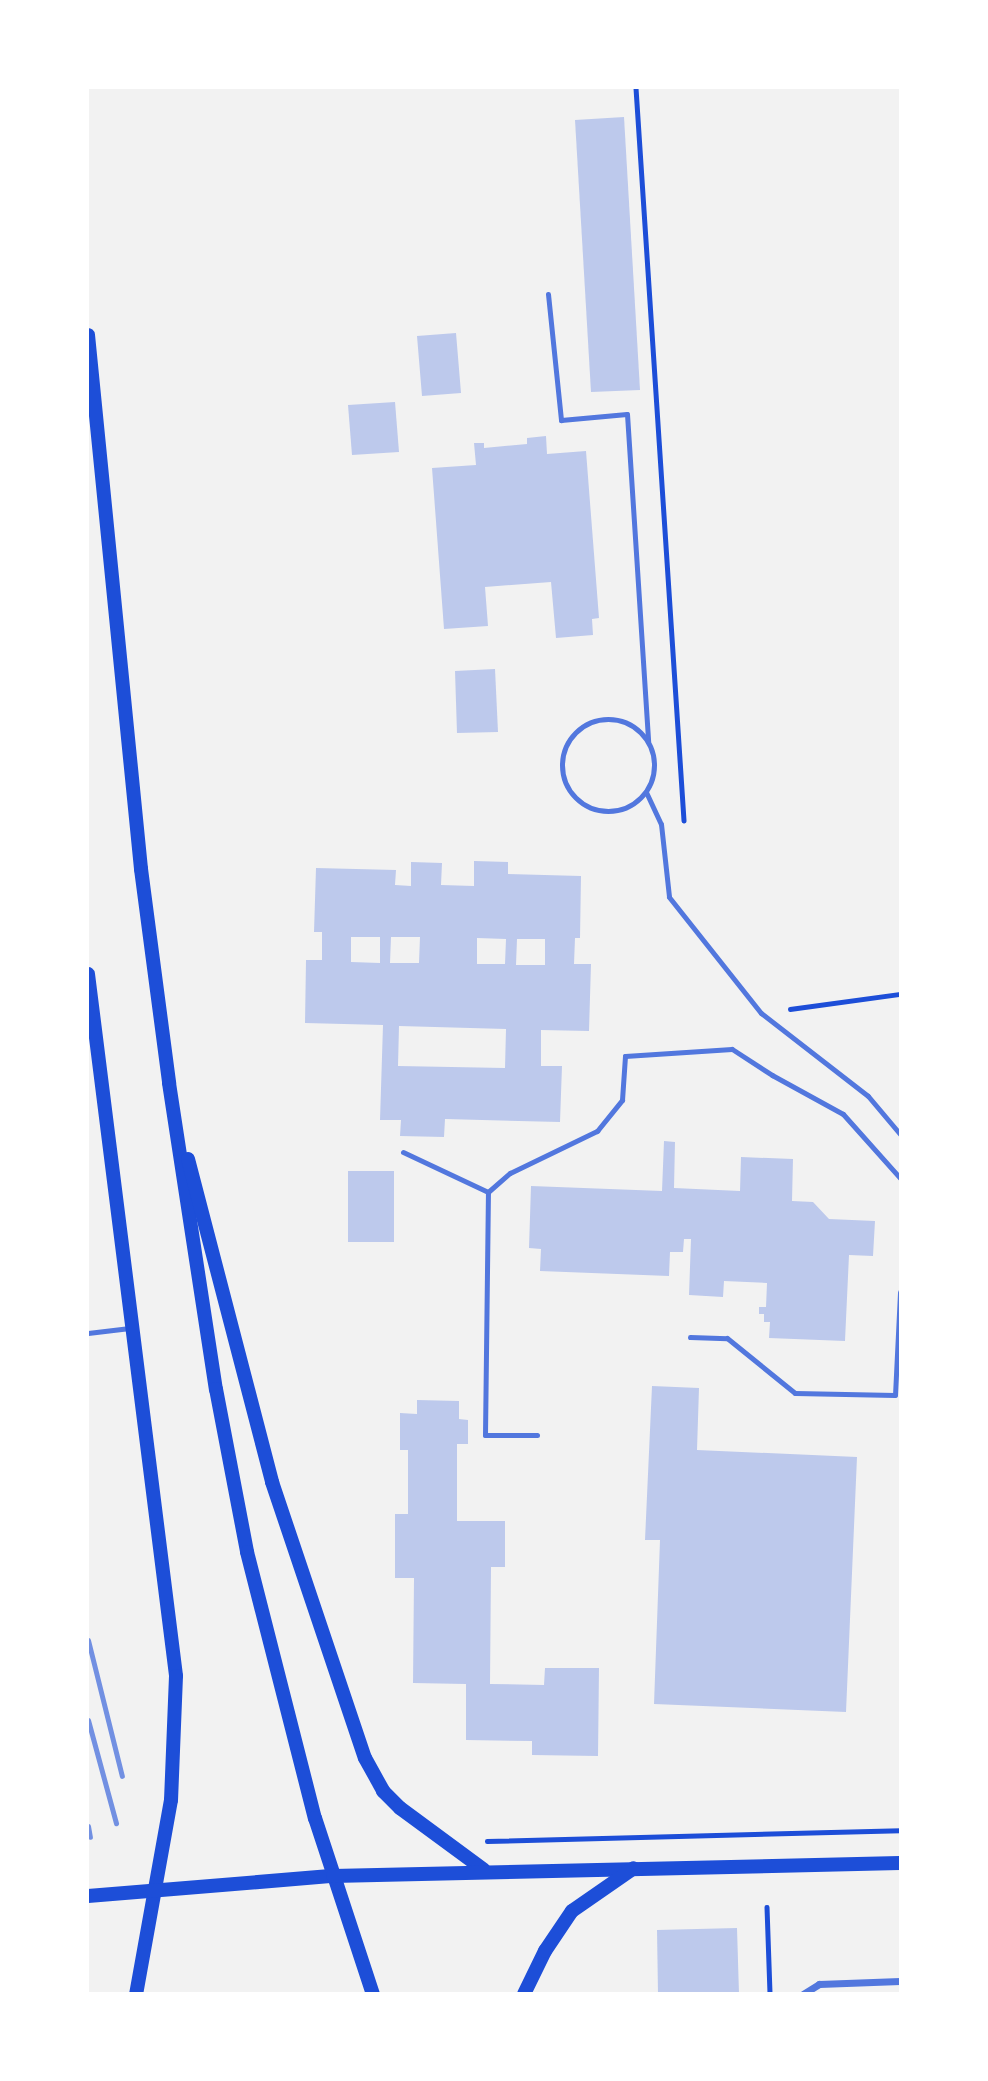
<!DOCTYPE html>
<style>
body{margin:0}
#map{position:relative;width:988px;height:2081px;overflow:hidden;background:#f2f2f2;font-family:"Sofia Sans Condensed",sans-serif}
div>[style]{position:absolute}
.building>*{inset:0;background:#bdc9ec}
.path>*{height:4.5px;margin:-2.25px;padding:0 2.25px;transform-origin:2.25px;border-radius:2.25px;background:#1d4ed8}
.service>*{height:5px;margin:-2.5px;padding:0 2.5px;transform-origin:2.5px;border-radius:2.5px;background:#5277de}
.service>.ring{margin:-2.5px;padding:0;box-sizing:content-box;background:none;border:5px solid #5277de;border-radius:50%}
.minor>*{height:7px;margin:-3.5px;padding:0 3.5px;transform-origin:3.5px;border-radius:3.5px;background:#5277de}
.secondary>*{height:14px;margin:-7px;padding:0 7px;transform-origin:7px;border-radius:7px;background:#1d4ed8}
.rail>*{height:5px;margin:-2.5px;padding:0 2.5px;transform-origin:2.5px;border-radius:2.5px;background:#7290e2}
span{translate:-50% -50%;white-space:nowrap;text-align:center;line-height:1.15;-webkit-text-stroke:5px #fff;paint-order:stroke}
.frame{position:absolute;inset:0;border:89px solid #fff;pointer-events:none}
</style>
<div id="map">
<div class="building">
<i style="clip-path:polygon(624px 117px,640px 390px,591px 392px,575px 120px)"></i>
<i style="clip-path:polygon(456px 333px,461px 393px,422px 396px,417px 336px)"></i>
<i style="clip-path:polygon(395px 402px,399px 452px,352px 455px,348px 405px)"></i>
<i style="clip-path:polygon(546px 436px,547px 454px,586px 451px,599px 618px,592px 619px,593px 635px,556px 638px,551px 582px,485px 587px,488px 626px,444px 629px,432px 468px,476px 465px,474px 443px,484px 443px,484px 448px,527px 444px,527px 438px)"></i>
<i style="clip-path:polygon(495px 669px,498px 732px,457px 733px,455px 671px)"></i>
<i style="clip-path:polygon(evenodd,474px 861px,508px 862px,508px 874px,581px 876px,580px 938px,575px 938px,574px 964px,591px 964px,589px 1031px,541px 1030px,541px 1066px,562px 1066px,560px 1122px,445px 1119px,444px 1137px,400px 1136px,401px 1120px,380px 1120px,383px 1025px,305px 1023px,306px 960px,322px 960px,322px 932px,314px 932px,316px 868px,396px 870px,395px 885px,411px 886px,411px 862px,442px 863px,441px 885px,474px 886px,474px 861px,351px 937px,380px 937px,380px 963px,351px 962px,351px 937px,474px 861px,391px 937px,420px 937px,419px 963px,390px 963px,391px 937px,474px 861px,477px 938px,506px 939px,505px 964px,477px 964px,477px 938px,474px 861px,517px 939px,545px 939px,545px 965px,516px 965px,517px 939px,474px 861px,399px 1026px,506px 1029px,505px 1068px,398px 1066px,399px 1026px)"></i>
<i style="clip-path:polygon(664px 1141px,675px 1142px,674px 1188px,740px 1191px,741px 1157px,793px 1159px,792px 1201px,813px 1202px,829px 1219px,875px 1221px,873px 1256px,849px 1255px,845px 1341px,769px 1338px,770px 1322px,764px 1322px,764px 1314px,759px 1314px,759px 1307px,766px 1307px,767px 1283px,724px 1281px,723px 1297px,689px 1295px,691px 1239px,684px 1239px,683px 1252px,670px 1252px,669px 1276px,540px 1271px,541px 1249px,529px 1248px,531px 1186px,662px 1191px)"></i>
<i style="clip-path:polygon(348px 1171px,394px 1171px,394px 1242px,348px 1242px)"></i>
<i style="clip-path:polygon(652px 1386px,699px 1388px,697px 1450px,857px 1457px,846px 1712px,654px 1704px,660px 1540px,645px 1540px)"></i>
<i style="clip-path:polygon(417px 1400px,459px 1401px,459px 1419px,468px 1420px,468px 1444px,457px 1444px,457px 1521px,505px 1521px,505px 1567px,491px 1567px,490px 1684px,544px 1685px,545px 1668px,599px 1668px,598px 1756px,532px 1755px,532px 1741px,466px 1740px,466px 1684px,413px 1683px,414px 1578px,395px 1578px,395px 1514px,408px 1514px,408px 1450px,400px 1450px,400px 1413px,417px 1414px)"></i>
<i style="clip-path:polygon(737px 1928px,739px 1994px,658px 1994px,657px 1930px)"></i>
</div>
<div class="path">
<i style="left:636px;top:88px;width:734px;rotate:86.25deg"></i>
<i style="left:790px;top:1009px;width:111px;rotate:-7.8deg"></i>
<i style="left:487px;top:1841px;width:413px;rotate:-1.5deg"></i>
<i style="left:767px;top:1907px;width:87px;rotate:88deg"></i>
</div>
<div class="service">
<i style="left:548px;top:294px;width:127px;rotate:84.1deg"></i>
<i style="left:561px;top:420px;width:66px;rotate:-5.2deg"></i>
<i style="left:627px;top:414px;width:328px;rotate:86.3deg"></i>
<i class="ring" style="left:562px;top:719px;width:87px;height:87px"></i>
<i style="left:646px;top:792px;width:35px;rotate:65deg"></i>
<i style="left:661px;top:824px;width:73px;rotate:83.7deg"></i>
<i style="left:669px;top:897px;width:148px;rotate:51.6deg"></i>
<i style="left:761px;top:1013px;width:135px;rotate:37.8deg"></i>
<i style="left:868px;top:1096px;width:50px;rotate:49.9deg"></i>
<i style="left:403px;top:1152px;width:94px;rotate:25.2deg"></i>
<i style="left:88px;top:1333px;width:42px;rotate:-6.8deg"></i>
<i style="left:690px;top:1337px;width:37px;rotate:2deg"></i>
<i style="left:727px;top:1338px;width:87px;rotate:39deg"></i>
<i style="left:795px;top:1393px;width:100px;rotate:1.1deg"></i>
<i style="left:895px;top:1395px;width:103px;rotate:-87.2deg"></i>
<i style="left:537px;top:1435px;width:52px;rotate:180deg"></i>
<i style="left:485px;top:1435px;width:243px;rotate:-89.3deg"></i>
<i style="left:488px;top:1192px;width:29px;rotate:-41deg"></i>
<i style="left:510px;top:1173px;width:97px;rotate:-25.8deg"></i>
<i style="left:597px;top:1131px;width:40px;rotate:-51deg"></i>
<i style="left:622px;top:1100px;width:44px;rotate:-86.1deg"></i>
<i style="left:625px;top:1056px;width:107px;rotate:-3.7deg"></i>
<i style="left:732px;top:1049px;width:48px;rotate:33deg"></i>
<i style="left:772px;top:1075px;width:81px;rotate:28.8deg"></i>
<i style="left:843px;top:1114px;width:86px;rotate:48.3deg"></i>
</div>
<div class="minor">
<i style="left:803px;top:1994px;width:19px;rotate:-32deg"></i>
<i style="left:819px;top:1984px;width:81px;rotate:-2.1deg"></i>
</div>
<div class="secondary">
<i style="left:88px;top:335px;width:537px;rotate:84.33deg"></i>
<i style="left:141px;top:869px;width:216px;rotate:82.5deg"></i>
<i style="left:169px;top:1083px;width:310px;rotate:81.3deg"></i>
<i style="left:216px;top:1389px;width:166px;rotate:79.2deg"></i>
<i style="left:247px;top:1552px;width:275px;rotate:75.7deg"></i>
<i style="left:315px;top:1818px;width:185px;rotate:71.8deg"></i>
<i style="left:88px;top:974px;width:707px;rotate:82.85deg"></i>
<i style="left:176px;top:1676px;width:124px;rotate:92.3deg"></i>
<i style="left:171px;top:1800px;width:197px;rotate:100.2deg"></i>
<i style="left:188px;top:1159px;width:334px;rotate:75.4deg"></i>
<i style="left:272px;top:1482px;width:291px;rotate:71.4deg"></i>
<i style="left:365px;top:1758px;width:38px;rotate:61deg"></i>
<i style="left:383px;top:1791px;width:24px;rotate:45deg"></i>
<i style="left:400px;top:1808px;width:104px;rotate:36.4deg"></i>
<i style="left:88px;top:1896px;width:246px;rotate:-4.7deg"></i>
<i style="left:333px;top:1876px;width:567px;rotate:-1.31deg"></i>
<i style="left:524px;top:1994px;width:48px;rotate:-64deg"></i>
<i style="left:545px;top:1951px;width:48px;rotate:-56deg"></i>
<i style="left:572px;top:1911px;width:75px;rotate:-34.7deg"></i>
</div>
<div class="rail">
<i style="left:88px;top:1640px;width:140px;rotate:76deg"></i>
<i style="left:88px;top:1720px;width:107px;rotate:74.8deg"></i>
<i style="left:88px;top:1826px;width:11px;rotate:80deg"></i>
</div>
<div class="frame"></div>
</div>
